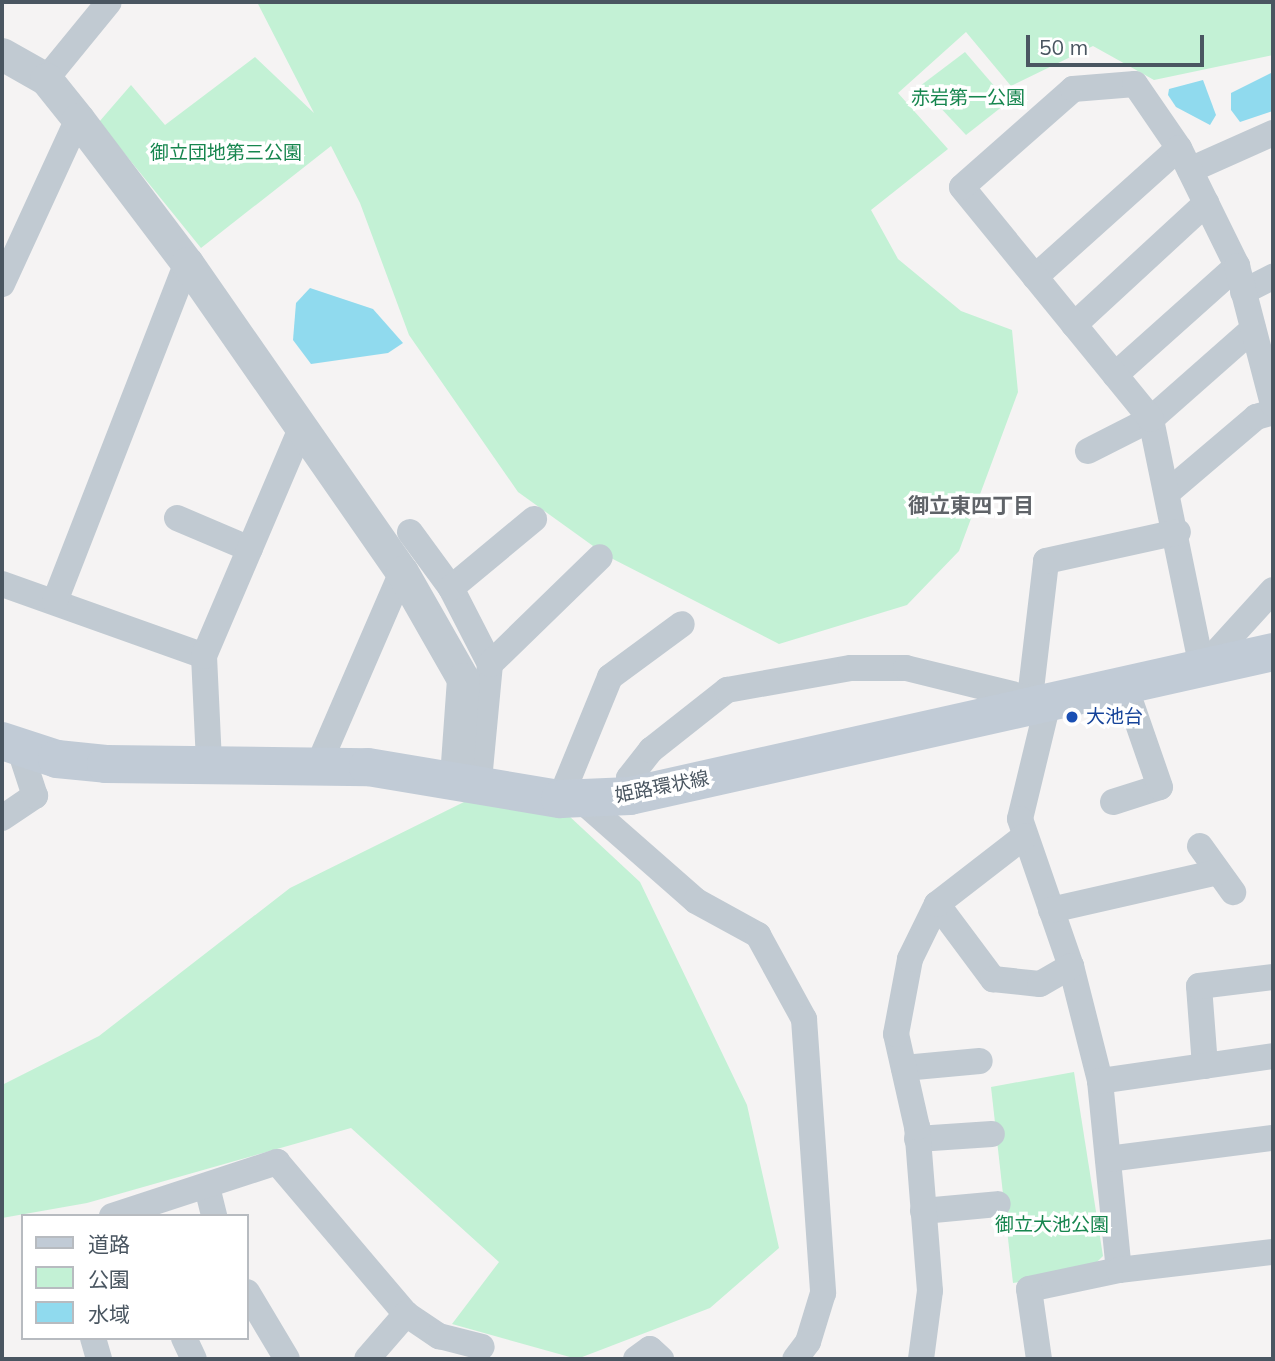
<!DOCTYPE html>
<meta charset="utf-8">
<style>
body{margin:0}
#map{position:relative;width:1275px;height:1361px;overflow:hidden;background:#f5f3f3;font-family:Mulish,"Noto Sans JP",sans-serif}
div>[style]{position:absolute}
.green>*{inset:0;background:#c3f1d5}
.water>*{inset:0;background:#90daee}
.minor>*{height:26px;margin:-13px;padding:0 13px;transform-origin:13px;border-radius:13px;background:#c1cad2}
.tertiary>*{height:33px;margin:-16.5px;padding:0 16.5px;transform-origin:16.5px;border-radius:16.5px;background:#c1cad2}
.secondary>*{height:38px;margin:-19px;padding:0 19px;transform-origin:19px;border-radius:19px;background:#c1cbd6}
.dots>*{width:19px;height:19px;translate:-50% -50%;box-sizing:border-box;border:4px solid #fff;border-radius:50%}
span{translate:-50% -50%;white-space:nowrap;text-align:center;line-height:1.15;-webkit-text-stroke:7px #fff;paint-order:stroke}
.park-label{font-size:19px;color:#17864f}
.transit-label{font-size:19px;color:#164399}
.left{translate:0 -50%;text-align:left}
.street-label{font-size:19px;color:#4a5661}
.neighbourhood-label{font-size:21px;color:#5f6368;font-weight:700}
.frame{position:absolute;inset:0;border:4px solid #4a5661;pointer-events:none}
.legend{position:absolute;left:21px;top:1214px;width:228px;height:126px;box-sizing:border-box;background:#fff;border:2px solid #b7bbc0;margin:0;padding:9px 12px;list-style:none;font-size:21px;color:#4a5661}
.legend li{display:flex;align-items:center;gap:14px;height:35px}
.legend b{width:35px;border:2px solid #b7bbc0}
.scale{position:absolute;left:1026px;top:35px;width:178px;height:32px;box-sizing:border-box;border:4px solid #4a5661;border-top:0;padding-left:9px;font-size:21px;line-height:24px;white-space:nowrap;color:#4a5661;-webkit-text-stroke:5px #fff;paint-order:stroke}
</style>
<div id="map">
<div class="green">
<i style="clip-path:polygon(257px 2px,1273px 2px,1273px 55px,1154px 80px,1093px 46px,1011px 86px,966px 32px,898px 93px,948px 149px,871px 210px,898px 259px,961px 311px,1012px 330px,1018px 392px,959px 551px,907px 605px,779px 644px,607px 556px,518px 492px,409px 335px,360px 203px,331px 146px,201px 248px,99px 122px,131px 85px,165px 125px,255px 57px,314px 113px)"></i>
<i style="clip-path:polygon(965px 52px,1008px 102px,966px 135px,920px 86px)"></i>
<i style="clip-path:polygon(464px 802px,554px 802px,640px 882px,747px 1105px,779px 1248px,710px 1308px,577px 1359px,452px 1324px,499px 1262px,351px 1128px,87px 1203px,2px 1218px,2px 1085px,99px 1036px,290px 888px)"></i>
<i style="clip-path:polygon(1074px 1072px,1103px 1256px,1089px 1270px,1013px 1283px,991px 1087px)"></i>
</div>
<div class="water">
<i style="clip-path:polygon(1273px 72px,1273px 111px,1240px 122px,1231px 110px,1231px 93px)"></i>
<i style="clip-path:polygon(1203px 80px,1216px 115px,1210px 125px,1176px 107px,1168px 95px,1169px 89px)"></i>
<i style="clip-path:polygon(310px 288px,373px 309px,403px 343px,388px 353px,311px 364px,293px 340px,296px 303px)"></i>
</div>
<div class="minor">
<i style="left:46px;top:79px;width:99px;rotate:-50.7deg"></i>
<i style="left:1190px;top:170px;width:91px;rotate:-24deg"></i>
<i style="left:1035px;top:277px;width:193px;rotate:-41.9deg"></i>
<i style="left:2px;top:284px;width:182px;rotate:-65.3deg"></i>
<i style="left:1243px;top:292px;width:34px;rotate:-27deg"></i>
<i style="left:1074px;top:325px;width:180px;rotate:-42.7deg"></i>
<i style="left:1115px;top:375px;width:164px;rotate:-41.8deg"></i>
<i style="left:1088px;top:451px;width:71px;rotate:-26.9deg"></i>
<i style="left:1151px;top:419px;width:136px;rotate:-41.4deg"></i>
<i style="left:1168px;top:492px;width:116px;rotate:-40.4deg"></i>
<i style="left:1256px;top:417px;width:18px;rotate:-16deg"></i>
<i style="left:177px;top:518px;width:79px;rotate:23deg"></i>
<i style="left:410px;top:532px;width:69px;rotate:53.8deg"></i>
<i style="left:451px;top:588px;width:85px;rotate:62.8deg"></i>
<i style="left:490px;top:664px;width:118px;rotate:95.4deg"></i>
<i style="left:2px;top:584px;width:214px;rotate:19.6deg"></i>
<i style="left:204px;top:656px;width:107px;rotate:87.3deg"></i>
<i style="left:451px;top:588px;width:108px;rotate:-39.7deg"></i>
<i style="left:55px;top:601px;width:363px;rotate:-68.7deg"></i>
<i style="left:204px;top:656px;width:247px;rotate:-66.9deg"></i>
<i style="left:490px;top:664px;width:153px;rotate:-44.2deg"></i>
<i style="left:1202px;top:668px;width:254px;rotate:-101.6deg"></i>
<i style="left:1151px;top:419px;width:299px;rotate:-129.2deg"></i>
<i style="left:962px;top:187px;width:148px;rotate:-41.4deg"></i>
<i style="left:1073px;top:89px;width:62px;rotate:-4.6deg"></i>
<i style="left:1135px;top:84px;width:78px;rotate:55.5deg"></i>
<i style="left:1179px;top:148px;width:131px;rotate:63.8deg"></i>
<i style="left:1237px;top:266px;width:143px;rotate:75.4deg"></i>
<i style="left:1202px;top:668px;width:105px;rotate:-47.7deg"></i>
<i style="left:1030px;top:698px;width:138px;rotate:-83.3deg"></i>
<i style="left:1046px;top:561px;width:135px;rotate:-12.4deg"></i>
<i style="left:318px;top:766px;width:211px;rotate:-66.6deg"></i>
<i style="left:630px;top:796px;width:18px;rotate:-93deg"></i>
<i style="left:629px;top:778px;width:36px;rotate:-52deg"></i>
<i style="left:651px;top:750px;width:97px;rotate:-38.3deg"></i>
<i style="left:727px;top:690px;width:126px;rotate:-10.1deg"></i>
<i style="left:851px;top:668px;width:55px"></i>
<i style="left:906px;top:668px;width:146px;rotate:13.8deg"></i>
<i style="left:1048px;top:703px;width:119px;rotate:103.6deg"></i>
<i style="left:1020px;top:819px;width:156px;rotate:70.9deg"></i>
<i style="left:1071px;top:966px;width:119px;rotate:75.8deg"></i>
<i style="left:1100px;top:1081px;width:190px;rotate:84.3deg"></i>
<i style="left:1119px;top:1270px;width:92px;rotate:168.1deg"></i>
<i style="left:1029px;top:1289px;width:71px;rotate:81.9deg"></i>
<i style="left:560px;top:799px;width:132px;rotate:-67.7deg"></i>
<i style="left:610px;top:677px;width:89px;rotate:-36.4deg"></i>
<i style="left:580px;top:799px;width:154px;rotate:41.3deg"></i>
<i style="left:696px;top:901px;width:71px;rotate:28.7deg"></i>
<i style="left:758px;top:935px;width:96px;rotate:61.3deg"></i>
<i style="left:804px;top:1019px;width:275px;rotate:86deg"></i>
<i style="left:823px;top:1293px;width:51px;rotate:107deg"></i>
<i style="left:808px;top:1342px;width:21px;rotate:127deg"></i>
<i style="left:1113px;top:802px;width:49px;rotate:-17.7deg"></i>
<i style="left:1160px;top:787px;width:107px;rotate:-109.1deg"></i>
<i style="left:2px;top:818px;width:40px;rotate:-34deg"></i>
<i style="left:35px;top:796px;width:52px;rotate:-108.1deg"></i>
<i style="left:1200px;top:846px;width:57px;rotate:54.3deg"></i>
<i style="left:937px;top:904px;width:94px;rotate:53.3deg"></i>
<i style="left:993px;top:979px;width:47px;rotate:6.1deg"></i>
<i style="left:1040px;top:984px;width:36px;rotate:-30deg"></i>
<i style="left:1051px;top:910px;width:171px;rotate:-12.8deg"></i>
<i style="left:1205px;top:1066px;width:80px;rotate:-94.3deg"></i>
<i style="left:1199px;top:986px;width:75px;rotate:-6.9deg"></i>
<i style="left:904px;top:1068px;width:76px;rotate:-5.3deg"></i>
<i style="left:1100px;top:1081px;width:175px;rotate:-8.2deg"></i>
<i style="left:917px;top:1139px;width:75px;rotate:-3.8deg"></i>
<i style="left:1108px;top:1159px;width:166px;rotate:-7.3deg"></i>
<i style="left:207px;top:1187px;width:30px;rotate:76deg"></i>
<i style="left:923px;top:1211px;width:75px;rotate:-5.3deg"></i>
<i style="left:112px;top:1216px;width:174px;rotate:-18.1deg"></i>
<i style="left:277px;top:1162px;width:199px;rotate:49.7deg"></i>
<i style="left:406px;top:1314px;width:40px;rotate:34deg"></i>
<i style="left:439px;top:1336px;width:44px;rotate:14.3deg"></i>
<i style="left:1119px;top:1270px;width:155px;rotate:-6.7deg"></i>
<i style="left:247px;top:1292px;width:78px;rotate:59.2deg"></i>
<i style="left:93px;top:1338px;width:22px;rotate:74deg"></i>
<i style="left:184px;top:1338px;width:23px;rotate:65deg"></i>
<i style="left:367px;top:1359px;width:60px;rotate:-49.1deg"></i>
<i style="left:636px;top:1359px;width:17px;rotate:-36deg"></i>
<i style="left:650px;top:1349px;width:15px;rotate:42deg"></i>
<i style="left:921px;top:1359px;width:69px;rotate:-82.5deg"></i>
<i style="left:930px;top:1291px;width:165px;rotate:-94.5deg"></i>
<i style="left:917px;top:1127px;width:95px;rotate:-102.7deg"></i>
<i style="left:896px;top:1034px;width:76px;rotate:-79.4deg"></i>
<i style="left:910px;top:959px;width:61px;rotate:-63.9deg"></i>
<i style="left:937px;top:904px;width:111px;rotate:-37.7deg"></i>
</div>
<div class="tertiary">
<i style="left:2px;top:54px;width:51px;rotate:29.6deg"></i>
<i style="left:46px;top:79px;width:51px;rotate:51.3deg"></i>
<i style="left:78px;top:119px;width:181px;rotate:52.9deg"></i>
<i style="left:187px;top:263px;width:376px;rotate:55.2deg"></i>
<i style="left:402px;top:572px;width:123px;rotate:60.3deg"></i>
<i style="left:463px;top:679px;width:98px;rotate:94.1deg"></i>
</div>
<div class="secondary">
<i style="left:2px;top:741px;width:58px;rotate:18.1deg"></i>
<i style="left:57px;top:759px;width:49px;rotate:5.8deg"></i>
<i style="left:106px;top:764px;width:262px;rotate:0.7deg"></i>
<i style="left:368px;top:767px;width:195px;rotate:9.5deg"></i>
<i style="left:560px;top:799px;width:70px;rotate:-2.5deg"></i>
<i style="left:630px;top:796px;width:659px;rotate:-12.62deg"></i>
</div>
<div class="dots">
<i style="left:1072px;top:717px;background:#1a4fb4"></i>
</div>
<div class="park-label">
<span style="left:968px;top:98px">赤岩第一公園</span>
<span style="left:226px;top:153px">御立団地第三公園</span>
<span style="left:1052px;top:1225px">御立大池公園</span>
</div>
<div class="transit-label">
<span class="left" style="left:1086px;top:717px">大池台</span>
</div>
<div class="street-label">
<span style="left:662px;top:787px;rotate:-11deg">姫路環状線</span>
</div>
<div class="neighbourhood-label">
<span style="left:971px;top:505px">御立東四丁目</span>
</div>
<div class="frame"></div>
<ul class="legend">
<li><b style="height:9px;background:#c1cbd6"></b>道路</li>
<li><b style="height:19px;background:#c3f1d5"></b>公園</li>
<li><b style="height:19px;background:#90daee"></b>水域</li>
</ul>
<div class="scale">50 m</div>
</div>
